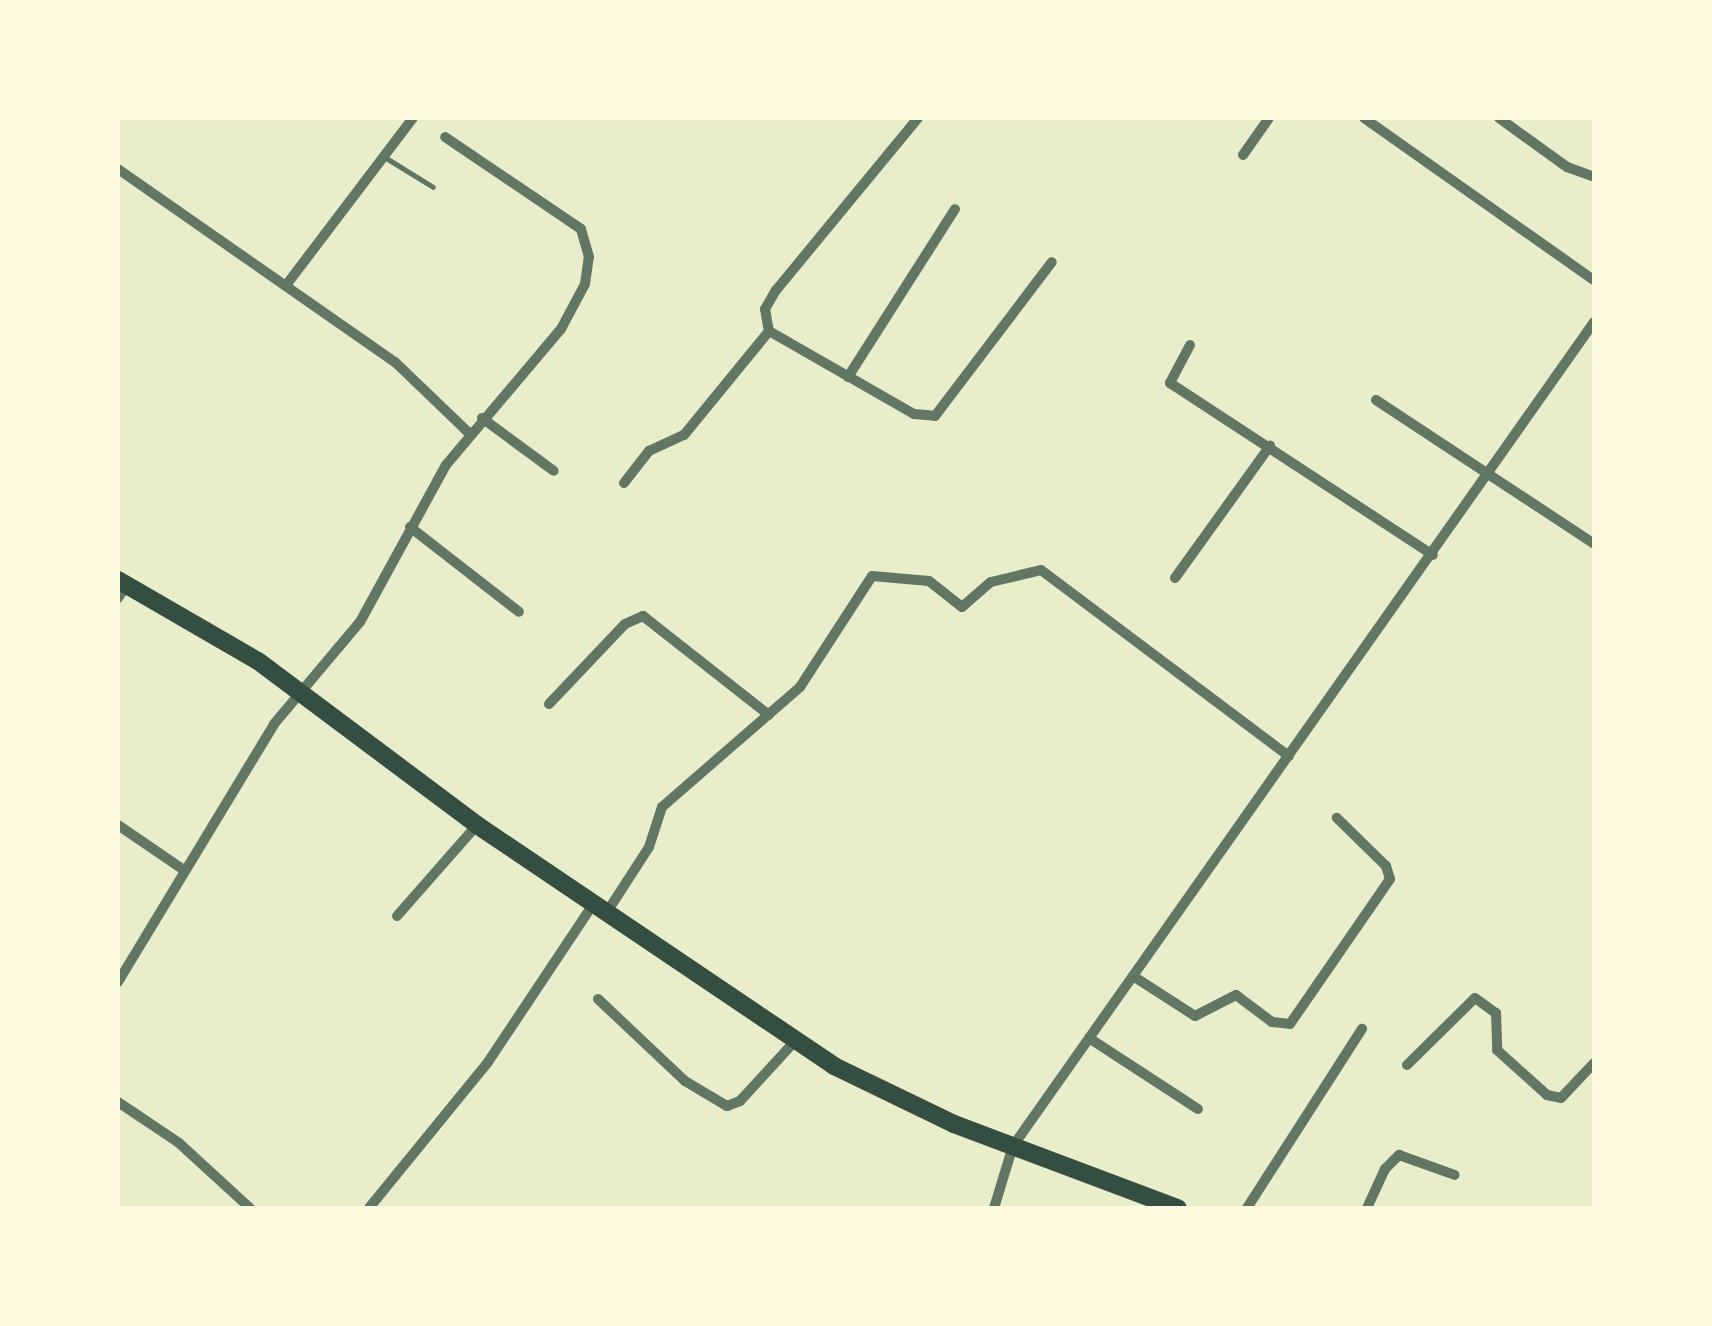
<!DOCTYPE html>
<style>
body{margin:0}
#map{position:relative;width:1712px;height:1326px;overflow:hidden;background:#e9edc9;font-family:Poppins,sans-serif}
div>[style]{position:absolute}
.service>*{height:5px;margin:-2.5px;padding:0 2.5px;transform-origin:2.5px;border-radius:2.5px;background:#617663}
.minor>*{height:10px;margin:-5px;padding:0 5px;transform-origin:5px;border-radius:5px;background:#617663}
.trunk>*{height:18px;margin:-9px;padding:0 9px;transform-origin:9px;border-radius:9px;background:#344e41}
span{translate:-50% -50%;white-space:nowrap;text-align:center;line-height:1.15;-webkit-text-stroke:10px #fefae0;paint-order:stroke}
.frame{position:absolute;inset:0;border:120px solid #fefae0;pointer-events:none}
</style>
<div id="map">
<div class="service">
<i style="left:386px;top:158px;width:55px;rotate:31.7deg"></i>
</div>
<div class="minor">
<i style="left:918px;top:118px;width:223px;rotate:129.5deg"></i>
<i style="left:776px;top:290px;width:22px;rotate:120deg"></i>
<i style="left:765px;top:309px;width:22px;rotate:80deg"></i>
<i style="left:769px;top:331px;width:167px;rotate:29.8deg"></i>
<i style="left:914px;top:414px;width:21px;rotate:5deg"></i>
<i style="left:935px;top:416px;width:193px;rotate:-52.8deg"></i>
<i style="left:1364px;top:118px;width:281px;rotate:35.2deg"></i>
<i style="left:1499px;top:118px;width:84px;rotate:35.8deg"></i>
<i style="left:1567px;top:167px;width:29px;rotate:20deg"></i>
<i style="left:1243px;top:155px;width:45px;rotate:-54.9deg"></i>
<i style="left:118px;top:169px;width:338px;rotate:34.9deg"></i>
<i style="left:395px;top:362px;width:103px;rotate:43.8deg"></i>
<i style="left:287px;top:284px;width:208px;rotate:-52.8deg"></i>
<i style="left:1190px;top:345px;width:43px;rotate:117.8deg"></i>
<i style="left:1170px;top:383px;width:314px;rotate:33.2deg"></i>
<i style="left:848px;top:377px;width:199px;rotate:-57.5deg"></i>
<i style="left:1376px;top:400px;width:261px;rotate:33.4deg"></i>
<i style="left:482px;top:418px;width:89px;rotate:36.4deg"></i>
<i style="left:624px;top:483px;width:41px;rotate:-52deg"></i>
<i style="left:649px;top:451px;width:38px;rotate:-25deg"></i>
<i style="left:684px;top:435px;width:134px;rotate:-50.7deg"></i>
<i style="left:410px;top:527px;width:138px;rotate:37.9deg"></i>
<i style="left:1175px;top:578px;width:163px;rotate:-54.3deg"></i>
<i style="left:118px;top:598px;width:14px;rotate:-56deg"></i>
<i style="left:549px;top:704px;width:110px;rotate:-46.5deg"></i>
<i style="left:625px;top:624px;width:20px;rotate:-24deg"></i>
<i style="left:643px;top:616px;width:160px;rotate:38.2deg"></i>
<i style="left:118px;top:825px;width:80px;rotate:34.3deg"></i>
<i style="left:607px;top:912px;width:77px;rotate:-57.1deg"></i>
<i style="left:649px;top:847px;width:42px;rotate:-72deg"></i>
<i style="left:662px;top:807px;width:183px;rotate:-41deg"></i>
<i style="left:800px;top:687px;width:132px;rotate:-57deg"></i>
<i style="left:872px;top:576px;width:57px;rotate:5deg"></i>
<i style="left:929px;top:581px;width:42px;rotate:38.2deg"></i>
<i style="left:962px;top:607px;width:38px;rotate:-41deg"></i>
<i style="left:991px;top:582px;width:51px;rotate:-13.5deg"></i>
<i style="left:1041px;top:570px;width:310px;rotate:36.9deg"></i>
<i style="left:397px;top:916px;width:121px;rotate:-48.7deg"></i>
<i style="left:1133px;top:976px;width:74px;rotate:32.8deg"></i>
<i style="left:1195px;top:1016px;width:46px;rotate:-27.1deg"></i>
<i style="left:1236px;top:995px;width:45px;rotate:36.9deg"></i>
<i style="left:1272px;top:1022px;width:18px;rotate:6deg"></i>
<i style="left:1290px;top:1024px;width:176px;rotate:-55.4deg"></i>
<i style="left:1390px;top:879px;width:14px;rotate:-107deg"></i>
<i style="left:1386px;top:866px;width:69px;rotate:-135.6deg"></i>
<i style="left:118px;top:982px;width:301px;rotate:-58.8deg"></i>
<i style="left:274px;top:724px;width:133px;rotate:-49.9deg"></i>
<i style="left:360px;top:622px;width:179px;rotate:-61.3deg"></i>
<i style="left:446px;top:465px;width:178px;rotate:-49.8deg"></i>
<i style="left:561px;top:329px;width:51px;rotate:-61.9deg"></i>
<i style="left:585px;top:284px;width:27px;rotate:-82deg"></i>
<i style="left:589px;top:257px;width:29px;rotate:-106deg"></i>
<i style="left:581px;top:229px;width:164px;rotate:-145.9deg"></i>
<i style="left:598px;top:999px;width:120px;rotate:43.3deg"></i>
<i style="left:685px;top:1081px;width:49px;rotate:30.8deg"></i>
<i style="left:727px;top:1106px;width:14px;rotate:-21deg"></i>
<i style="left:740px;top:1101px;width:81px;rotate:-47.5deg"></i>
<i style="left:1089px;top:1038px;width:130px;rotate:33.1deg"></i>
<i style="left:1407px;top:1065px;width:95px;rotate:-44.6deg"></i>
<i style="left:1475px;top:998px;width:26px;rotate:36deg"></i>
<i style="left:1496px;top:1013px;width:37px;rotate:88deg"></i>
<i style="left:1497px;top:1050px;width:67px;rotate:42deg"></i>
<i style="left:1547px;top:1095px;width:14px;rotate:12deg"></i>
<i style="left:1561px;top:1098px;width:48px;rotate:-46.7deg"></i>
<i style="left:118px;top:1102px;width:73px;rotate:33.9deg"></i>
<i style="left:179px;top:1143px;width:96px;rotate:42.5deg"></i>
<i style="left:369px;top:1208px;width:188px;rotate:-50.8deg"></i>
<i style="left:488px;top:1062px;width:191px;rotate:-56.3deg"></i>
<i style="left:994px;top:1208px;width:65px;rotate:-73deg"></i>
<i style="left:1013px;top:1146px;width:1008px;rotate:-54.81deg"></i>
<i style="left:1247px;top:1208px;width:213px;rotate:-57.3deg"></i>
<i style="left:1367px;top:1208px;width:43px;rotate:-65.2deg"></i>
<i style="left:1385px;top:1169px;width:20px;rotate:-45deg"></i>
<i style="left:1399px;top:1155px;width:59px;rotate:19.7deg"></i>
</div>
<div class="trunk">
<i style="left:118px;top:580px;width:162px;rotate:30.1deg"></i>
<i style="left:258px;top:661px;width:274px;rotate:36.8deg"></i>
<i style="left:477px;top:825px;width:431px;rotate:34deg"></i>
<i style="left:834px;top:1066px;width:133px;rotate:25.8deg"></i>
<i style="left:954px;top:1124px;width:239px;rotate:20.6deg"></i>
</div>
<div class="frame"></div>
</div>
